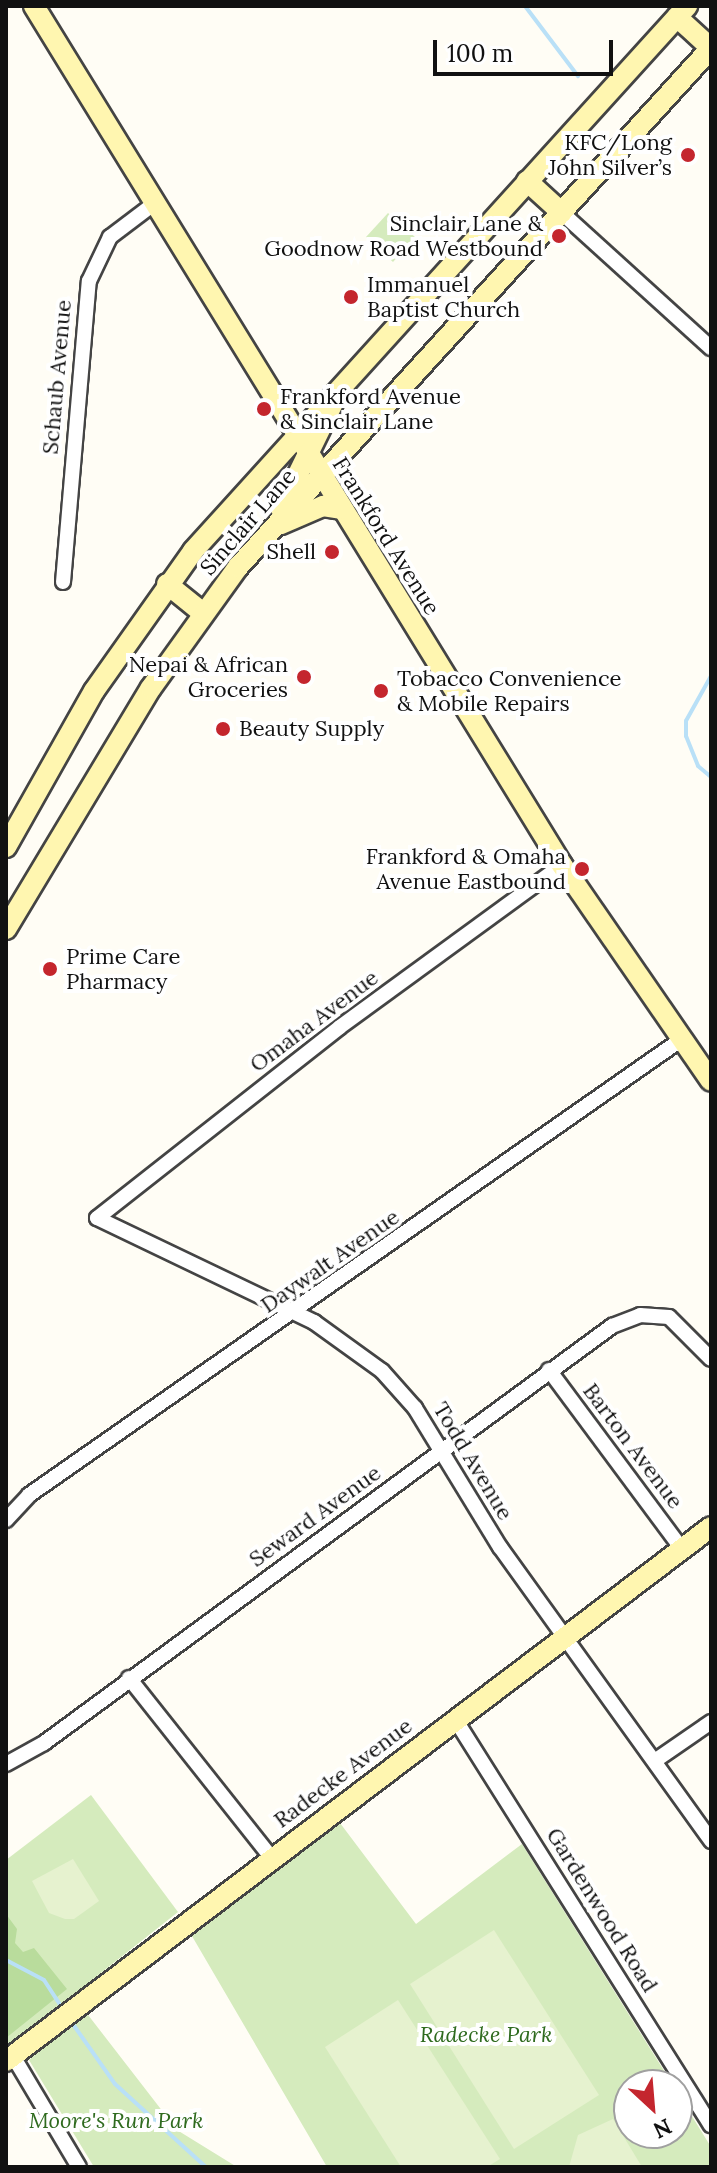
<!DOCTYPE html>
<meta charset="utf-8">
<style>
body{margin:0}
#map{position:relative;width:717px;height:2173px;overflow:hidden;background:#fffdf5;font-family:Lora,serif}
div>[style]{position:absolute}
.green>*{inset:0;background:#d5ebbd}
.forest>*{inset:0;background:#b9dc9c}
.pitch>*{inset:0;background:#e6f2cf}
.stream>*{height:4px;margin:-2px;padding:0 2px;transform-origin:2px;border-radius:2px;background:#b9e0f7}
.roads{filter:drop-shadow(2px 0 #444) drop-shadow(-2px 0 #444) drop-shadow(0 2px #444) drop-shadow(0 -2px #444)}
.street>*{height:14px;margin:-7px;padding:0 7px;transform-origin:7px;border-radius:7px;background:#fff}
.secondary>*{height:20px;margin:-10px;padding:0 10px;transform-origin:10px;border-radius:10px;background:#fff6b0}
.dots>*{width:22px;height:22px;translate:-50% -50%;box-sizing:border-box;border:4px solid #fff;border-radius:50%}
span{translate:-50% -50%;white-space:nowrap;text-align:center;line-height:1.15;-webkit-text-stroke:8px #fff;paint-order:stroke}
.poi-label{font-size:22px;color:#111}
.right{translate:-100% -50%;text-align:right}
.left{translate:0 -50%;text-align:left}
.street-label{font-size:22px;color:#111}
.park-label{font-size:22px;color:#2f6b1f;font-style:italic}
.frame{position:absolute;inset:0;border:8px solid #111;pointer-events:none}
.north{position:absolute;left:613px;top:2069px;width:80px;height:80px;box-sizing:border-box;background:#fff;border:2px solid #a0a0a0;border-radius:50%;rotate:154deg;font-size:22px;font-weight:700;line-height:32px;text-align:center;color:#111}
.north::after{content:'';display:block;margin:auto;width:28px;height:36px;background:#c4262e;clip-path:polygon(50% 0,100% 100%,50% 72%,0 100%)}
.scale{position:absolute;left:433px;top:40px;width:180px;height:36px;box-sizing:border-box;border:4px solid #111;border-top:0;padding-left:10px;font-size:24px;line-height:28px;white-space:nowrap;color:#111;-webkit-text-stroke:6px #fff;paint-order:stroke}
</style>
<div id="map">
<div class="green">
<i style="clip-path:polygon(388px 213px,415px 237px,393px 262px,366px 237px)"></i>
<i style="clip-path:polygon(91px 1795px,178px 1912px,6px 2048px,6px 1860px)"></i>
<i style="clip-path:polygon(337px 1819px,416px 1924px,522px 1844px,673px 2085px,629px 2085px,629px 2133px,677px 2133px,677px 2092px,711px 2147px,711px 2167px,327px 2167px,189px 1931px)"></i>
<i style="clip-path:polygon(85px 2011px,177px 2130px,237px 2167px,94px 2167px,29px 2060px)"></i>
</div>
<div class="forest">
<i style="clip-path:polygon(6px 1914px,17px 1929px,15px 1943px,23px 1952px,34px 1948px,67px 1989px,6px 2038px)"></i>
</div>
<div class="pitch">
<i style="clip-path:polygon(73px 1859px,99px 1901px,74px 1919px,65px 1919px,49px 1913px,32px 1881px)"></i>
<i style="clip-path:polygon(494px 1930px,599px 2095px,514px 2149px,410px 1984px)"></i>
<i style="clip-path:polygon(398px 2000px,500px 2159px,487px 2167px,401px 2167px,325px 2047px)"></i>
<i style="clip-path:polygon(613px 2119px,642px 2167px,569px 2167px,578px 2135px)"></i>
</div>
<div class="stream">
<i style="left:525px;top:6px;width:88px;rotate:52.9deg"></i>
<i style="left:711px;top:676px;width:51px;rotate:119.1deg"></i>
<i style="left:686px;top:721px;width:15px;rotate:90deg"></i>
<i style="left:686px;top:736px;width:32px;rotate:68deg"></i>
<i style="left:698px;top:766px;width:17px;rotate:40deg"></i>
<i style="left:6px;top:1960px;width:43px;rotate:27.8deg"></i>
<i style="left:44px;top:1980px;width:35px;rotate:57deg"></i>
<i style="left:70px;top:2020px;width:78px;rotate:54.9deg"></i>
<i style="left:115px;top:2084px;width:123px;rotate:42.4deg"></i>
</div>
<div class="roads">
<div class="street">
<i style="left:562px;top:213px;width:201px;rotate:42.2deg"></i>
<i style="left:63px;top:582px;width:302px;rotate:-85.1deg"></i>
<i style="left:89px;top:281px;width:49px;rotate:-64.5deg"></i>
<i style="left:110px;top:237px;width:56px;rotate:-37.1deg"></i>
<i style="left:562px;top:865px;width:275px;rotate:143.9deg"></i>
<i style="left:340px;top:1027px;width:309px;rotate:141.8deg"></i>
<i style="left:97px;top:1218px;width:241px;rotate:25.6deg"></i>
<i style="left:314px;top:1322px;width:84px;rotate:35.8deg"></i>
<i style="left:382px;top:1371px;width:50px;rotate:48.3deg"></i>
<i style="left:415px;top:1408px;width:163px;rotate:58.6deg"></i>
<i style="left:500px;top:1547px;width:362px;rotate:54.3deg"></i>
<i style="left:549px;top:1370px;width:223px;rotate:53.4deg"></i>
<i style="left:6px;top:1520px;width:34px;rotate:-47deg"></i>
<i style="left:29px;top:1495px;width:796px;rotate:-34.93deg"></i>
<i style="left:129px;top:1678px;width:228px;rotate:51.6deg"></i>
<i style="left:455px;top:1719px;width:480px;rotate:57.8deg"></i>
<i style="left:656px;top:1760px;width:67px;rotate:-34.6deg"></i>
<i style="left:6px;top:1764px;width:43px;rotate:-28.9deg"></i>
<i style="left:44px;top:1743px;width:705px;rotate:-36.28deg"></i>
<i style="left:612px;top:1326px;width:30px;rotate:-21deg"></i>
<i style="left:640px;top:1315px;width:29px;rotate:4deg"></i>
<i style="left:669px;top:1317px;width:59px;rotate:45deg"></i>
<i style="left:13px;top:2056px;width:129px;rotate:59.3deg"></i>
</div>
<div class="secondary">
<i style="left:34px;top:6px;width:1008px;rotate:58.42deg"></i>
<i style="left:562px;top:865px;width:262px;rotate:55.4deg"></i>
<i style="left:677px;top:17px;width:46px;rotate:42.4deg"></i>
<i style="left:527px;top:181px;width:47px;rotate:42.4deg"></i>
<i style="left:281px;top:509px;width:120px;rotate:-63.9deg"></i>
<i style="left:281px;top:524px;width:46px;rotate:-23.2deg"></i>
<i style="left:323px;top:506px;width:18px;rotate:9deg"></i>
<i style="left:167px;top:584px;width:46px;rotate:38.9deg"></i>
<i style="left:6px;top:847px;width:179px;rotate:-60.6deg"></i>
<i style="left:94px;top:691px;width:171px;rotate:-54.7deg"></i>
<i style="left:193px;top:551px;width:736px;rotate:-47.81deg"></i>
<i style="left:6px;top:929px;width:281px;rotate:-59deg"></i>
<i style="left:151px;top:688px;width:149px;rotate:-54.3deg"></i>
<i style="left:238px;top:567px;width:702px;rotate:-47.65deg"></i>
<i style="left:6px;top:2061px;width:884px;rotate:-37.14deg"></i>
</div>
</div>
<div class="dots">
<i style="left:688px;top:155px;background:#c4262e"></i>
<i style="left:559px;top:236px;background:#c4262e"></i>
<i style="left:351px;top:297px;background:#c4262e"></i>
<i style="left:264px;top:409px;background:#c4262e"></i>
<i style="left:332px;top:552px;background:#c4262e"></i>
<i style="left:304px;top:677px;background:#c4262e"></i>
<i style="left:381px;top:691px;background:#c4262e"></i>
<i style="left:223px;top:729px;background:#c4262e"></i>
<i style="left:582px;top:869px;background:#c4262e"></i>
<i style="left:50px;top:969px;background:#c4262e"></i>
</div>
<div class="poi-label">
<span class="right" style="left:672px;top:155px">KFC/Long<br>John Silver’s</span>
<span class="right" style="left:543px;top:236px">Sinclair Lane &amp;<br>Goodnow Road Westbound</span>
<span class="left" style="left:367px;top:297px">Immanuel<br>Baptist Church</span>
<span class="left" style="left:280px;top:409px">Frankford Avenue<br>&amp; Sinclair Lane</span>
<span class="right" style="left:316px;top:552px">Shell</span>
<span class="right" style="left:288px;top:677px">Nepai &amp; African<br>Groceries</span>
<span class="left" style="left:397px;top:691px">Tobacco Convenience<br>&amp; Mobile Repairs</span>
<span class="left" style="left:239px;top:729px">Beauty Supply</span>
<span class="right" style="left:566px;top:869px">Frankford &amp; Omaha<br>Avenue Eastbound</span>
<span class="left" style="left:66px;top:969px">Prime Care<br>Pharmacy</span>
</div>
<div class="street-label">
<span style="left:57px;top:377px;rotate:-85deg">Schaub Avenue</span>
<span style="left:248px;top:522px;rotate:-49deg">Sinclair Lane</span>
<span style="left:386px;top:536px;rotate:58deg">Frankford Avenue</span>
<span style="left:314px;top:1021px;rotate:-37deg">Omaha Avenue</span>
<span style="left:330px;top:1261px;rotate:-35deg">Daywalt Avenue</span>
<span style="left:633px;top:1446px;rotate:53deg">Barton Avenue</span>
<span style="left:473px;top:1461px;rotate:59deg">Todd Avenue</span>
<span style="left:315px;top:1516px;rotate:-36deg">Seward Avenue</span>
<span style="left:343px;top:1773px;rotate:-37deg">Radecke Avenue</span>
<span style="left:602px;top:1910px;rotate:58deg">Gardenwood Road</span>
</div>
<div class="park-label">
<span style="left:486px;top:2035px">Radecke Park</span>
<span style="left:116px;top:2121px">Moore's Run Park</span>
</div>
<div class="frame"></div>
<div class="north">N</div>
<div class="scale">100 m</div>
</div>
